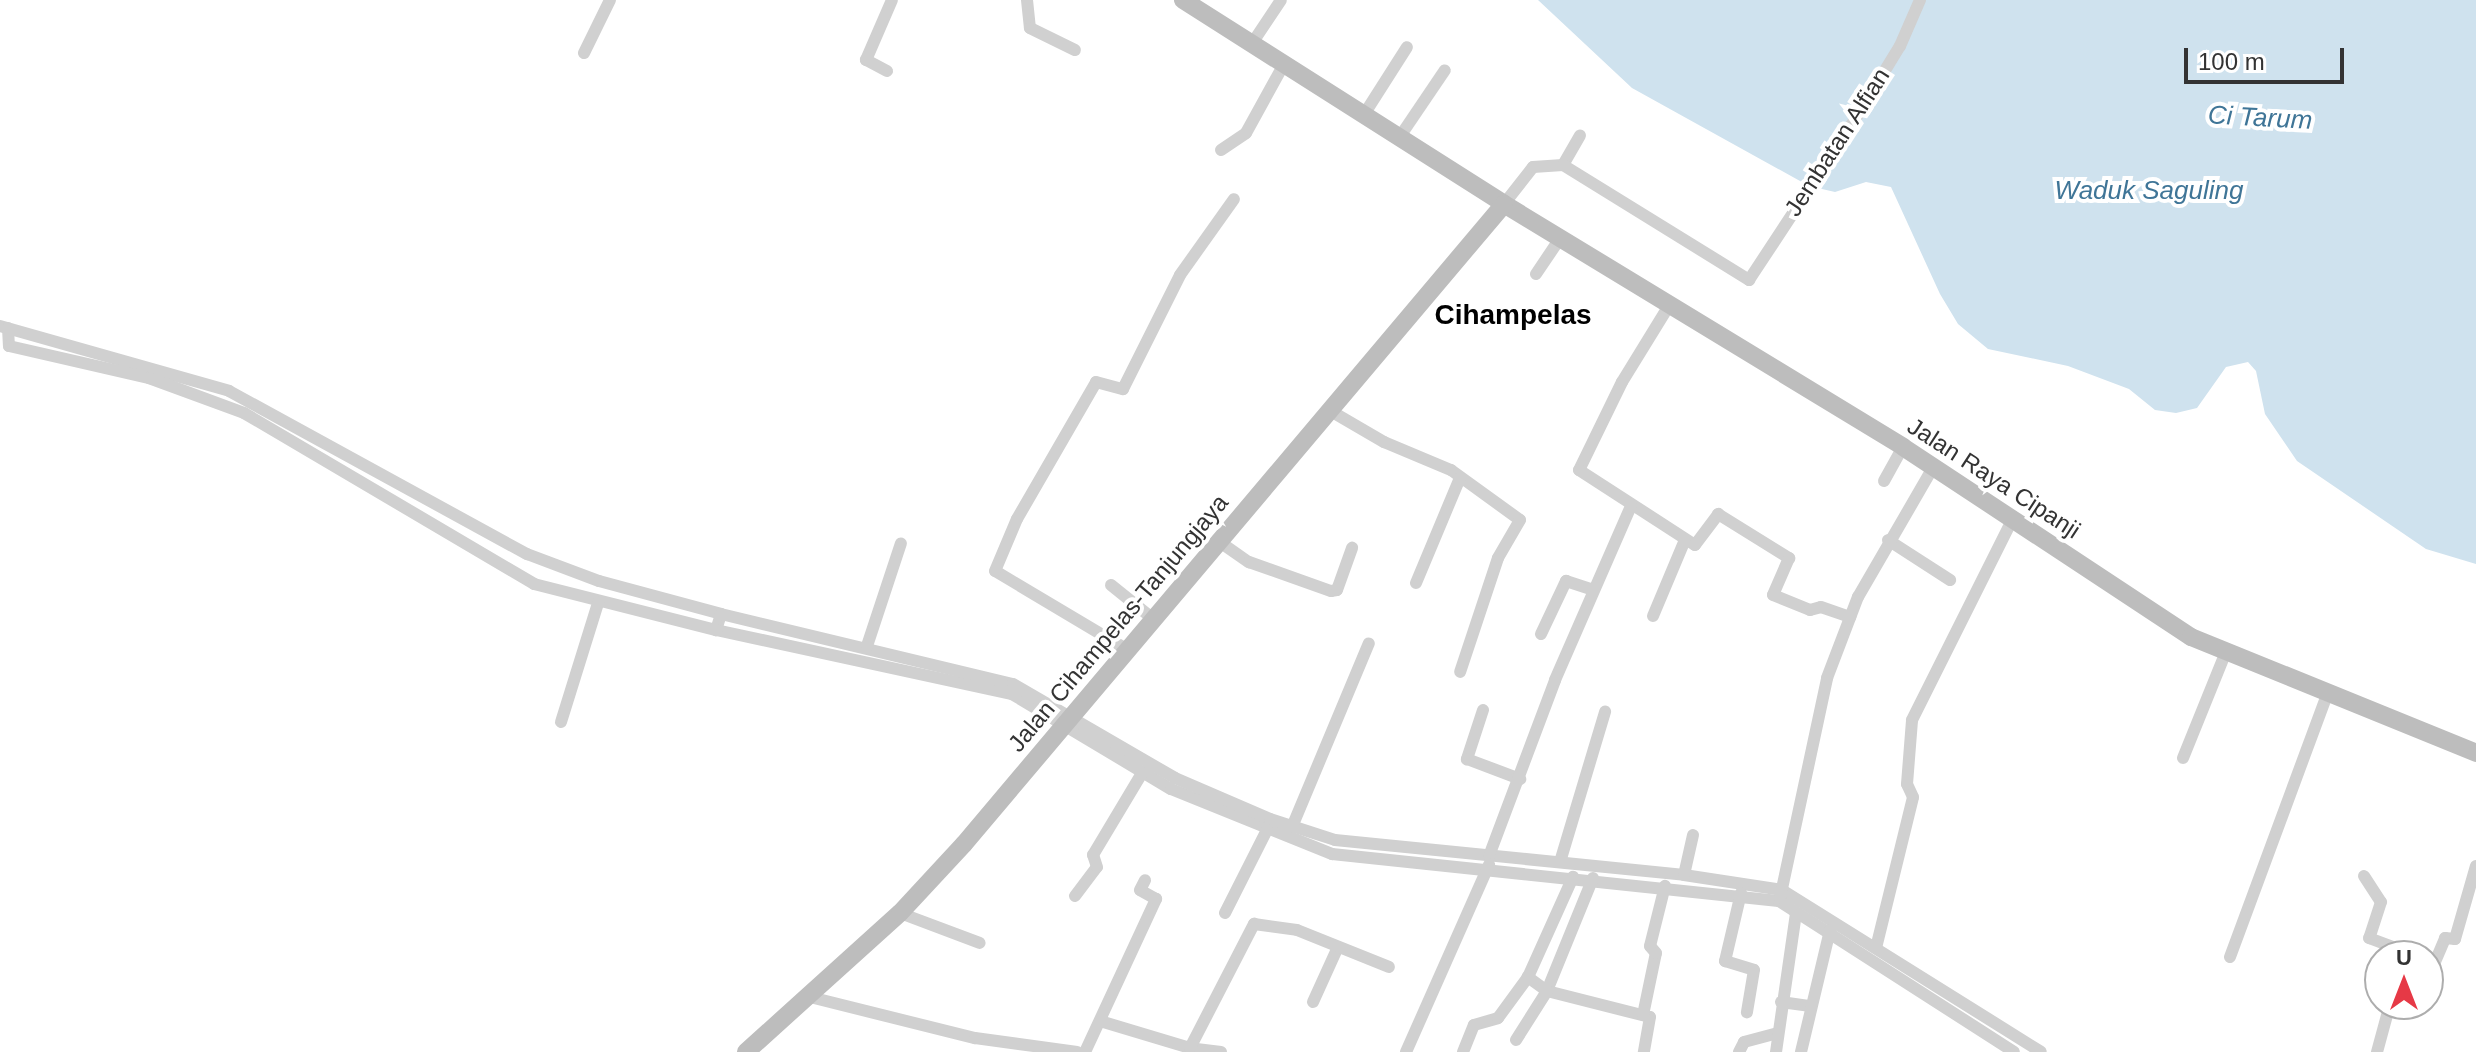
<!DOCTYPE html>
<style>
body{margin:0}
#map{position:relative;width:2476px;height:1052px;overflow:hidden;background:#fff;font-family:Arial,sans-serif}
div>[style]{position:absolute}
.water>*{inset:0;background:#cfe2ee}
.street>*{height:12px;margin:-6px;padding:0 6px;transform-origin:6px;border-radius:6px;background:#d0d0d0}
.secondary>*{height:18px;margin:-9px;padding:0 9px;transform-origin:9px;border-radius:9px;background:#bdbdbd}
span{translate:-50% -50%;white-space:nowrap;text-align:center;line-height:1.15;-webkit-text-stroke:8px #fff;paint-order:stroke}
.street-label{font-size:24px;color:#333}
.water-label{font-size:26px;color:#3f7597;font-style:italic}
.quarter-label{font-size:28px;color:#000;font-weight:700}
.north{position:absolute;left:2364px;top:940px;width:80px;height:80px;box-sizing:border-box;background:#fff;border:2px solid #adadad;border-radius:50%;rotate:0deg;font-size:22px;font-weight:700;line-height:32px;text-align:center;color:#333}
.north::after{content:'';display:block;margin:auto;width:28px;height:36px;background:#e63946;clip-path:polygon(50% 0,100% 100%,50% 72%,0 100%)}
.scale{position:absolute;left:2184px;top:48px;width:160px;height:36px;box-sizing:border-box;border:4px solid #333;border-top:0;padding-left:10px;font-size:24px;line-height:28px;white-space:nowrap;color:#333;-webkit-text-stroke:6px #fff;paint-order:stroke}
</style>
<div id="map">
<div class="water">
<i style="clip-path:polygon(1538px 0,2476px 0,2476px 564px,2426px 549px,2297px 461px,2265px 414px,2256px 371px,2248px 362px,2226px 367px,2197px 408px,2176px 413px,2155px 410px,2129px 389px,2068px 366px,1988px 349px,1958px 324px,1940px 294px,1891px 187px,1866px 182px,1835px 192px,1809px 186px,1632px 88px)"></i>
</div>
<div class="street">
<i style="left:1027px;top:0;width:28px;rotate:84deg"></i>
<i style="left:1030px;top:28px;width:50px;rotate:26.1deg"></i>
<i style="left:1253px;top:42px;width:50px;rotate:-56.3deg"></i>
<i style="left:584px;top:53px;width:59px;rotate:-63.9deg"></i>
<i style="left:887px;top:71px;width:24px;rotate:-152deg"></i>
<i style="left:866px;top:60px;width:65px;rotate:-66.6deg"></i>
<i style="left:1365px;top:113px;width:78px;rotate:-57.5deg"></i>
<i style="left:1401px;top:135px;width:78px;rotate:-55.9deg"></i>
<i style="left:1221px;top:150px;width:30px;rotate:-34deg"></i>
<i style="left:1246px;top:133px;width:81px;rotate:-61.2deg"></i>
<i style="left:1563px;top:165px;width:34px;rotate:-60deg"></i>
<i style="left:1504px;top:204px;width:47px;rotate:-51.9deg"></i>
<i style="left:1533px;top:167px;width:30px;rotate:-4deg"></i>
<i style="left:1563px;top:165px;width:219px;rotate:31.7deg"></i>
<i style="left:1749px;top:280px;width:191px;rotate:-56.6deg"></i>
<i style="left:1854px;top:121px;width:88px;rotate:-58.5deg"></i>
<i style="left:1900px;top:46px;width:50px;rotate:-66.5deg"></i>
<i style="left:1536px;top:274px;width:45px;rotate:-56deg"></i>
<i style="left:1670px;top:304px;width:92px;rotate:121.6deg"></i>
<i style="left:1622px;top:382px;width:98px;rotate:116deg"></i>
<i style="left:1579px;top:470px;width:138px;rotate:32.9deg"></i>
<i style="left:1695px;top:545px;width:39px;rotate:-53deg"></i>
<i style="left:1718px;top:514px;width:84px;rotate:31.8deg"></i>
<i style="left:1789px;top:558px;width:40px;rotate:113.4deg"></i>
<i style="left:1773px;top:595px;width:40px;rotate:22deg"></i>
<i style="left:1810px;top:610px;width:11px;rotate:-15deg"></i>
<i style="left:1821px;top:607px;width:31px;rotate:19deg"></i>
<i style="left:0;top:326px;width:238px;rotate:15.8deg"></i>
<i style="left:229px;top:391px;width:340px;rotate:28.7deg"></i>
<i style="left:527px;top:554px;width:77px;rotate:20.6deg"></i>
<i style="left:599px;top:581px;width:126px;rotate:15.1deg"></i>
<i style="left:721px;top:614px;width:17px;rotate:107deg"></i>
<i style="left:716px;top:630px;width:303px;rotate:12.2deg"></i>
<i style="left:1012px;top:694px;width:185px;rotate:30.9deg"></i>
<i style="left:1171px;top:789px;width:174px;rotate:22deg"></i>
<i style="left:1332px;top:854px;width:449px;rotate:6deg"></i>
<i style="left:1779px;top:901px;width:279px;rotate:32.7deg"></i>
<i style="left:8px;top:328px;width:18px;rotate:87deg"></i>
<i style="left:9px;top:346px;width:144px;rotate:12.9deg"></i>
<i style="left:149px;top:378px;width:101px;rotate:20.2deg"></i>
<i style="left:244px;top:413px;width:337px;rotate:30.5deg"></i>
<i style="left:534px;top:584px;width:188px;rotate:14.2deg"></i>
<i style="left:1329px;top:410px;width:64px;rotate:30.2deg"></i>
<i style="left:1384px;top:442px;width:73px;rotate:22.7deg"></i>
<i style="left:1451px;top:470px;width:85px;rotate:35.9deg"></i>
<i style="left:1520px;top:520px;width:44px;rotate:120.1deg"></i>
<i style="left:1498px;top:558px;width:120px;rotate:108.4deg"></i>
<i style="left:1884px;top:481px;width:39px;rotate:-61deg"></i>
<i style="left:1217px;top:540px;width:39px;rotate:35deg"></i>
<i style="left:1249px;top:562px;width:87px;rotate:19.5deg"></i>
<i style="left:1331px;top:591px;width:6px;rotate:-9deg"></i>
<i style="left:1337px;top:590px;width:45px;rotate:-70.3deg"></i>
<i style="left:1888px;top:540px;width:74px;rotate:32.8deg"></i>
<i style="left:1416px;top:583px;width:114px;rotate:-67.3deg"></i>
<i style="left:1111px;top:585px;width:53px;rotate:38.8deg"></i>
<i style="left:721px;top:614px;width:300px;rotate:13.5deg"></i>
<i style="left:1013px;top:684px;width:187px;rotate:30.1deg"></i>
<i style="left:1175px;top:778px;width:103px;rotate:23.3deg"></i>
<i style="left:1270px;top:819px;width:68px;rotate:17.9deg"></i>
<i style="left:1335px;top:840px;width:351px;rotate:5.7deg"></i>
<i style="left:1684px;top:875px;width:99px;rotate:8.7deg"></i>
<i style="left:1782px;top:890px;width:305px;rotate:32deg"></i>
<i style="left:1653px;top:616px;width:82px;rotate:-67.2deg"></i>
<i style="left:1541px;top:634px;width:59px;rotate:-64.7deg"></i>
<i style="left:1566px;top:581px;width:29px;rotate:18deg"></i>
<i style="left:867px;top:646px;width:108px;rotate:-71.7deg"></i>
<i style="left:1126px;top:649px;width:152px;rotate:-149.2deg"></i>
<i style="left:995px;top:571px;width:56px;rotate:-67.1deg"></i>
<i style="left:1017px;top:519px;width:158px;rotate:-60deg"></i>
<i style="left:1096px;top:382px;width:28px;rotate:15deg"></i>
<i style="left:1123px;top:389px;width:127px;rotate:-63.4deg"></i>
<i style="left:1180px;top:275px;width:93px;rotate:-54.6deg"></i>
<i style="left:1483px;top:710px;width:52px;rotate:108.1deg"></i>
<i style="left:1467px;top:759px;width:57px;rotate:20.7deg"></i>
<i style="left:561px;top:722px;width:125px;rotate:-72.7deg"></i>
<i style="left:2183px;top:758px;width:112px;rotate:-68deg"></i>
<i style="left:1292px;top:827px;width:199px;rotate:-67.3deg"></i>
<i style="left:1489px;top:856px;width:188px;rotate:-69.4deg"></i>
<i style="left:1555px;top:680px;width:190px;rotate:-66.4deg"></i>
<i style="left:1560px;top:862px;width:157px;rotate:-73.3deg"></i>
<i style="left:1684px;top:875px;width:41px;rotate:-77.3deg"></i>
<i style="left:2364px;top:876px;width:31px;rotate:57deg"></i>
<i style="left:2381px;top:902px;width:38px;rotate:108deg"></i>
<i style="left:2369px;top:938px;width:51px;rotate:20.6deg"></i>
<i style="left:1593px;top:878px;width:122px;rotate:112.2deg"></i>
<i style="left:1547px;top:991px;width:106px;rotate:14.2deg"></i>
<i style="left:1650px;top:1017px;width:36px;rotate:100deg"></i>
<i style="left:1741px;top:893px;width:70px;rotate:103.2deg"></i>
<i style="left:1725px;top:961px;width:30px;rotate:17deg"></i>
<i style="left:1754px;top:970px;width:43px;rotate:99.5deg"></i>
<i style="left:1075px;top:896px;width:36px;rotate:-53deg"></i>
<i style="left:1097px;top:867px;width:13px;rotate:-108deg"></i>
<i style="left:1093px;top:855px;width:96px;rotate:-59.1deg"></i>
<i style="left:1780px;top:898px;width:225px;rotate:-77.9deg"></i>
<i style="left:1827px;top:678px;width:87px;rotate:-69.1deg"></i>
<i style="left:1858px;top:597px;width:151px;rotate:-59.9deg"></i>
<i style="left:900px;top:913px;width:85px;rotate:20.6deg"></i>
<i style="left:1225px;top:913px;width:93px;rotate:-63.2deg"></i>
<i style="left:1876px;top:948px;width:155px;rotate:-76.2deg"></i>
<i style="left:1913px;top:797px;width:14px;rotate:-115deg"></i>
<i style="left:1907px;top:784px;width:64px;rotate:-85.5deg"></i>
<i style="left:1912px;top:720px;width:226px;rotate:-63.4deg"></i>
<i style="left:2230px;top:957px;width:279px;rotate:-69.7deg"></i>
<i style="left:2428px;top:961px;width:7px;rotate:8deg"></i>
<i style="left:2435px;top:962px;width:26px;rotate:-67deg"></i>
<i style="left:2445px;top:938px;width:10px;rotate:6deg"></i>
<i style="left:2455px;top:939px;width:76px;rotate:-74deg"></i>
<i style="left:810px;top:997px;width:170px;rotate:14deg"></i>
<i style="left:975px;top:1038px;width:103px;rotate:7.8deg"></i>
<i style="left:1313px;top:1002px;width:60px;rotate:-65.6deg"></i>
<i style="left:1781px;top:1002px;width:28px;rotate:8deg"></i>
<i style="left:1643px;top:1015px;width:63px;rotate:-78.2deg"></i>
<i style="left:1656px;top:953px;width:9px;rotate:-131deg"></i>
<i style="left:1650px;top:946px;width:62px;rotate:-76deg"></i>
<i style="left:1100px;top:1021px;width:94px;rotate:16.7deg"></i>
<i style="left:1516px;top:1040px;width:58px;rotate:-57.7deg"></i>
<i style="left:1547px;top:991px;width:24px;rotate:-144deg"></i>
<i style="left:1085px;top:1052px;width:169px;rotate:-65.1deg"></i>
<i style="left:1156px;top:899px;width:18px;rotate:-151deg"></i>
<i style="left:1140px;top:890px;width:11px;rotate:-63deg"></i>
<i style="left:1221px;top:1052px;width:31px;rotate:-173deg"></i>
<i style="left:1190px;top:1048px;width:140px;rotate:-62.7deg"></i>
<i style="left:1254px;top:924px;width:43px;rotate:7.9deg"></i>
<i style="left:1297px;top:930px;width:99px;rotate:21.9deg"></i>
<i style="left:1406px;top:1052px;width:205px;rotate:-66.1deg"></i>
<i style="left:1463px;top:1052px;width:29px;rotate:-68deg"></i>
<i style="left:1474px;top:1025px;width:25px;rotate:-16deg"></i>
<i style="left:1498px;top:1018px;width:51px;rotate:-53.8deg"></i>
<i style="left:1528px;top:977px;width:110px;rotate:-65.8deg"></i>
<i style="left:1739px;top:1052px;width:11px;rotate:-63deg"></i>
<i style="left:1744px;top:1042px;width:35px;rotate:-15deg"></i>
<i style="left:1776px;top:1052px;width:140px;rotate:-81.8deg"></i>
<i style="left:1801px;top:1052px;width:125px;rotate:-76.6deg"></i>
<i style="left:2377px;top:1052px;width:50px;rotate:-74.8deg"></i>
</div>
<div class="secondary">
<i style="left:1183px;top:0;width:380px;rotate:32.4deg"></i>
<i style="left:1504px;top:204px;width:467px;rotate:31.3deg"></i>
<i style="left:1903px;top:447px;width:345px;rotate:33.4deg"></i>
<i style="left:2191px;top:637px;width:308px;rotate:22.1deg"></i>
<i style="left:746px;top:1052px;width:207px;rotate:-42.1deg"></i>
<i style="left:900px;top:913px;width:94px;rotate:-47.2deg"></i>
<i style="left:964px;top:844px;width:837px;rotate:-49.84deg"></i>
</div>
<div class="street-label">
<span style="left:1837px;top:142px;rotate:-57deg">Jembatan Alfian</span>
<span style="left:1994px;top:478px;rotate:33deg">Jalan Raya Cipanji</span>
<span style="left:1118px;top:623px;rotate:-50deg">Jalan Cihampelas-Tanjungjaya</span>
</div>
<div class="water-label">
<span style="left:2260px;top:118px;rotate:3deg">Ci Tarum</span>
<span style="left:2149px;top:191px">Waduk Saguling</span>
</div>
<div class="quarter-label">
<span style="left:1513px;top:315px">Cihampelas</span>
</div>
<div class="north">U</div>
<div class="scale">100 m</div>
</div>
